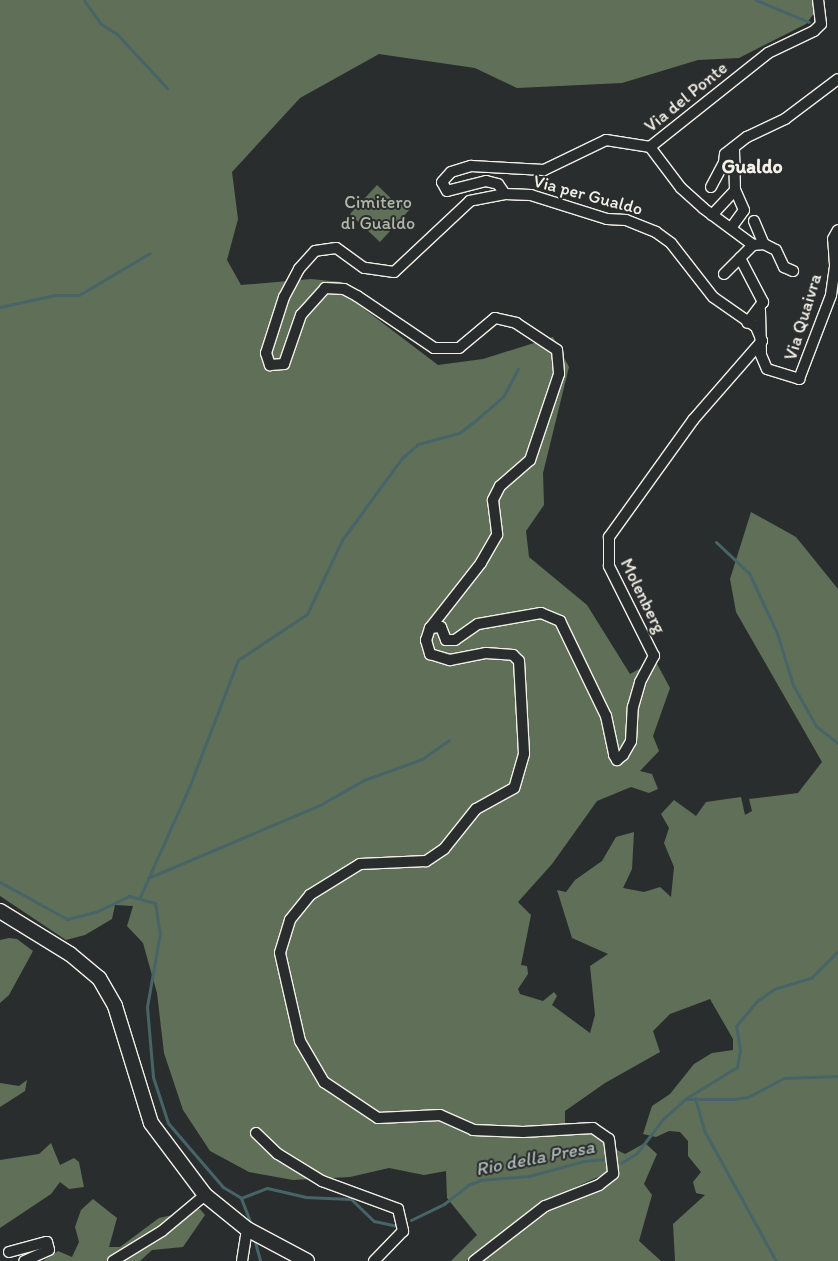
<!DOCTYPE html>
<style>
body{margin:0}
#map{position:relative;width:838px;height:1261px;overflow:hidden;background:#2a2d2e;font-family:Itim,sans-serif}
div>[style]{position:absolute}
.green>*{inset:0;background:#607058}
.stream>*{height:3px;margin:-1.5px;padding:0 1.5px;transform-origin:1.5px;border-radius:1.5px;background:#476568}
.roads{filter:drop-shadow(1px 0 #f4f1e8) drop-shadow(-1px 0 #f4f1e8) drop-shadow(0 1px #f4f1e8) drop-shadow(0 -1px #f4f1e8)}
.street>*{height:10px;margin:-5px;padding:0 5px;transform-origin:5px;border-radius:5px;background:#2a2d2e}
.secondary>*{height:14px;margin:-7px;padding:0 7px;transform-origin:7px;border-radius:7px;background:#2a2d2e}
span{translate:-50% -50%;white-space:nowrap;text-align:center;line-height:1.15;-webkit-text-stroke:4px #2a2d2e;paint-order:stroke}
.street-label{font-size:18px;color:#f4f1e8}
.park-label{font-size:18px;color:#b1b7a7}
.water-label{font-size:19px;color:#afb9b5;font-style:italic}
.quarter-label{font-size:20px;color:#f4f1e8;font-weight:700}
</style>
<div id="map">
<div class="green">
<i style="clip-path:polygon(0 0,813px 0,815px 12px,806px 24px,739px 58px,698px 60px,622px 83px,517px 88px,475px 68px,379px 54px,300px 98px,232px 172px,238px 219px,227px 260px,241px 285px,311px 279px,341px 282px,355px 302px,438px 365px,483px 359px,553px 337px,569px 367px,543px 473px,544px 505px,526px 531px,529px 557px,587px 605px,630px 674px,641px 668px,627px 740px,621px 752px,617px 752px,562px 620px,541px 611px,477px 622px,455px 638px,428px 627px,427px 658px,511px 659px,515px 664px,520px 754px,511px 785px,474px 806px,441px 846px,425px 857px,359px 860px,307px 892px,276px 952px,296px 1043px,320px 1085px,376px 1123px,439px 1119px,472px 1134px,591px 1132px,605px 1141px,609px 1172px,543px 1202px,466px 1261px,451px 1261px,477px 1235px,447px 1198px,446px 1171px,424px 1175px,389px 1168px,350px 1177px,293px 1180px,249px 1172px,210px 1151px,183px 1110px,164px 1053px,157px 993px,143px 943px,127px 926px,133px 906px,115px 905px,112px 919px,85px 935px,66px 940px,0 896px)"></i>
<i style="clip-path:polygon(377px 185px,398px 205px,403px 201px,411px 208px,380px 242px,350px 214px)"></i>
<i style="clip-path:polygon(751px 512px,796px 537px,838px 589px,838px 1261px,675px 1261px,673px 1224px,705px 1195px,696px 1193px,693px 1182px,701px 1172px,688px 1156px,688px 1141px,680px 1132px,669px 1131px,656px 1137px,643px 1134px,652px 1106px,670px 1094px,694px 1064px,712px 1053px,733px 1050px,733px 1039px,710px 999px,670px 1014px,653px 1031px,660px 1052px,605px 1083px,565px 1111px,565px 1124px,523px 1129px,473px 1127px,441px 1112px,378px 1115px,326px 1080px,303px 1040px,283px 953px,293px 922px,312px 897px,361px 866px,427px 864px,478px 811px,517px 790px,526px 700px,522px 660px,515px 652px,451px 657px,432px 652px,429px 640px,432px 631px,439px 630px,445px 642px,479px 627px,541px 616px,558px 624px,587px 678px,619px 763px,644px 683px,656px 662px,670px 688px,653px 736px,659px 751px,640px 771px,652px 774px,658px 789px,649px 793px,631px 787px,597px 801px,552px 864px,518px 902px,531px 915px,521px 965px,527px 966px,528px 974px,518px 989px,520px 994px,543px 1001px,554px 992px,557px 996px,552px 1005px,590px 1033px,595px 1015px,590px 966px,608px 954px,572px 938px,557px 890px,566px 892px,575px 880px,602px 861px,616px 837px,634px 832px,632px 869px,623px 888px,644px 892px,660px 887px,671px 897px,674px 867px,664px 843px,669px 828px,661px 814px,674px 800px,696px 816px,706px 802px,741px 797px,745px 815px,752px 811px,749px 799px,798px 793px,822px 762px,736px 612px,730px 579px)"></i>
<i style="clip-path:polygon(9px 938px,17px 939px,33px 951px,9px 995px,0 1003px,0 940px)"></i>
<i style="clip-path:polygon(27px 1080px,25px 1091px,0 1107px,0 1083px,19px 1086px)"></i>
<i style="clip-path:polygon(51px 1143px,60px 1165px,74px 1158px,79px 1162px,84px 1187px,69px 1189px,60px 1182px,51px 1194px,0 1228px,0 1160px,39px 1154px)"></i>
<i style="clip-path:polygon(645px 1143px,657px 1154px,644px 1184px,652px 1195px,639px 1241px,661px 1261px,478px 1261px,547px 1209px,615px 1176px,615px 1149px,625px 1154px)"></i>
<i style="clip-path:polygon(93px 1199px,117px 1218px,109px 1247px,120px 1247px,159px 1218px,200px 1209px,205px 1215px,183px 1247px,152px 1250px,140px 1261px,43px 1261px,58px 1251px,72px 1257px,79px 1242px,75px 1227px,81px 1210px)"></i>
</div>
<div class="stream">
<i style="left:84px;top:0;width:29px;rotate:55deg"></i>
<i style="left:101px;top:24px;width:19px;rotate:32deg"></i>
<i style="left:117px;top:34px;width:74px;rotate:47.2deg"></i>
<i style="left:756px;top:0;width:57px;rotate:22.5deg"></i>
<i style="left:0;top:307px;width:56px;rotate:-12.3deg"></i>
<i style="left:55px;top:295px;width:24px"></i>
<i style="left:79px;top:295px;width:82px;rotate:-30.6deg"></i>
<i style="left:716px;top:542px;width:45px;rotate:43.2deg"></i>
<i style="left:749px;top:573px;width:66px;rotate:65deg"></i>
<i style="left:777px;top:633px;width:54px;rotate:72.9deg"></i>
<i style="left:793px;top:685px;width:47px;rotate:60.7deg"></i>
<i style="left:816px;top:726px;width:28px;rotate:38deg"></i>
<i style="left:148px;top:878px;width:187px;rotate:-23deg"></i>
<i style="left:320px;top:805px;width:51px;rotate:-29.6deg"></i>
<i style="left:364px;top:780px;width:62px;rotate:-19.9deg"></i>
<i style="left:422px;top:759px;width:33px;rotate:-35deg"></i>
<i style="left:0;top:882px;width:77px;rotate:28.9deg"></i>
<i style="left:67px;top:919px;width:30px;rotate:-14deg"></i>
<i style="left:96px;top:912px;width:37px;rotate:-26deg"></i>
<i style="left:129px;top:896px;width:27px;rotate:15deg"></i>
<i style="left:155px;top:903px;width:30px;rotate:81deg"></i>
<i style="left:160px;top:933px;width:75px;rotate:100deg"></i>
<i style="left:147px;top:1007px;width:70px;rotate:85.1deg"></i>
<i style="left:153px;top:1077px;width:48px;rotate:71.9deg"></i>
<i style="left:168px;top:1123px;width:84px;rotate:49.3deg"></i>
<i style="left:223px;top:1187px;width:21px;rotate:31deg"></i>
<i style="left:241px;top:1198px;width:30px;rotate:69deg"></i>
<i style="left:140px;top:897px;width:123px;rotate:-65.9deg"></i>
<i style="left:190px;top:785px;width:134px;rotate:-69deg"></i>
<i style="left:238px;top:660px;width:83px;rotate:-33.7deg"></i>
<i style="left:307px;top:614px;width:82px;rotate:-64.7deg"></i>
<i style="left:342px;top:540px;width:102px;rotate:-53.8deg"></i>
<i style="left:402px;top:458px;width:21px;rotate:-41deg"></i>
<i style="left:418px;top:444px;width:42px;rotate:-15deg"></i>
<i style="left:459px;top:433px;width:20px;rotate:-37deg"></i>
<i style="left:475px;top:421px;width:37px;rotate:-41deg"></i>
<i style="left:503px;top:397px;width:32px;rotate:-62deg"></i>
<i style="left:695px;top:1098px;width:35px;rotate:74deg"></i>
<i style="left:705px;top:1132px;width:147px;rotate:61.2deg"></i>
<i style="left:685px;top:1099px;width:50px"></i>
<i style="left:735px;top:1099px;width:13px;rotate:-9deg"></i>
<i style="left:748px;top:1097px;width:40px;rotate:-28deg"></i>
<i style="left:783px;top:1078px;width:55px;rotate:-2.1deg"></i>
<i style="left:621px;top:1163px;width:19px;rotate:-32deg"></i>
<i style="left:637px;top:1153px;width:43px;rotate:-52.6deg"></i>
<i style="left:663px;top:1119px;width:30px;rotate:-42deg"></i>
<i style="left:685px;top:1099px;width:61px;rotate:-31.6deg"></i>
<i style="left:737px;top:1067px;width:17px;rotate:-80deg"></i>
<i style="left:740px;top:1050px;width:24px;rotate:-99deg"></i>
<i style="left:736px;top:1026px;width:33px;rotate:-50deg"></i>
<i style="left:757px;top:1001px;width:21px;rotate:-35deg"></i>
<i style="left:774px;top:989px;width:39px;rotate:-17deg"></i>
<i style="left:811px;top:978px;width:38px;rotate:-45deg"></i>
<i style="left:241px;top:1198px;width:28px;rotate:-21deg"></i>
<i style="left:267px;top:1188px;width:39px;rotate:13deg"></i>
<i style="left:305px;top:1197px;width:46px;rotate:2.5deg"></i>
<i style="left:351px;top:1199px;width:32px;rotate:44deg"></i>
<i style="left:374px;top:1221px;width:25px;rotate:12deg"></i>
<i style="left:411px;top:1220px;width:37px;rotate:-26deg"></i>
<i style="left:444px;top:1204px;width:31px;rotate:-38deg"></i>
<i style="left:468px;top:1185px;width:14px;rotate:-21deg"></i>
<i style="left:481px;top:1180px;width:48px;rotate:-4.8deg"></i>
<i style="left:529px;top:1176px;width:57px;rotate:-15.3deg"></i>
<i style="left:584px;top:1161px;width:25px;rotate:-5deg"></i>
<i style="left:254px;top:1238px;width:24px;rotate:75deg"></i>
</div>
<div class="roads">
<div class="street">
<i style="left:650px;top:147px;width:51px;rotate:52.9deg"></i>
<i style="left:681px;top:188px;width:30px;rotate:42deg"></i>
<i style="left:703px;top:208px;width:62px;rotate:36.5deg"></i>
<i style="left:753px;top:245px;width:11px;rotate:-5deg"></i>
<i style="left:711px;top:187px;width:27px;rotate:-62deg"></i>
<i style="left:724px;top:163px;width:9px;rotate:-84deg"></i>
<i style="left:725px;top:154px;width:28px;rotate:-38deg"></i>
<i style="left:747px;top:137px;width:42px;rotate:-25.3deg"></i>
<i style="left:785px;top:119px;width:66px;rotate:-37deg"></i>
<i style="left:505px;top:194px;width:12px;rotate:-125deg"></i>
<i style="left:498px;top:184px;width:12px;rotate:-166deg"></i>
<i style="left:486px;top:181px;width:40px;rotate:165.6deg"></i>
<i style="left:447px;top:191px;width:10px;rotate:-119deg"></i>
<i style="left:442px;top:182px;width:13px;rotate:-48deg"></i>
<i style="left:451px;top:172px;width:21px;rotate:-17deg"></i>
<i style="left:471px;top:166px;width:73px;rotate:3.1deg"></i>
<i style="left:544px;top:170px;width:69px;rotate:-25.8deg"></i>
<i style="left:606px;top:140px;width:45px;rotate:9deg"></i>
<i style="left:650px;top:147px;width:151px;rotate:-38.5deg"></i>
<i style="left:768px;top:53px;width:51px;rotate:-25.6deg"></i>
<i style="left:814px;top:31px;width:10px;rotate:-45deg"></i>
<i style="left:821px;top:24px;width:24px;rotate:-97deg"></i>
<i style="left:712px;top:215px;width:34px;rotate:-47deg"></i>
<i style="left:754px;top:221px;width:25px;rotate:67deg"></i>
<i style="left:764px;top:244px;width:13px;rotate:27deg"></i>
<i style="left:776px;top:250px;width:19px;rotate:65deg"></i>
<i style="left:784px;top:267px;width:10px;rotate:24deg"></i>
<i style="left:731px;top:228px;width:22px;rotate:-54deg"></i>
<i style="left:744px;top:210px;width:22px;rotate:-114deg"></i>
<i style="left:735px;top:190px;width:42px;rotate:-91.4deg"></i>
<i style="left:740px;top:258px;width:50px;rotate:62.4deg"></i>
<i style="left:763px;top:302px;width:26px;rotate:127deg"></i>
<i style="left:724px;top:274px;width:41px;rotate:-45deg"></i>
<i style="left:760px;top:310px;width:45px;rotate:88.7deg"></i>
<i style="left:761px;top:355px;width:15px;rotate:67deg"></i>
<i style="left:767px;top:369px;width:34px;rotate:17deg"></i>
<i style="left:799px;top:379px;width:90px;rotate:-69.1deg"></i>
<i style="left:831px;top:295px;width:30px;rotate:-82deg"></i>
<i style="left:835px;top:265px;width:26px;rotate:-94deg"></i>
<i style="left:833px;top:239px;width:10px;rotate:-61deg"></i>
<i style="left:430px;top:628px;width:11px;rotate:-5deg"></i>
<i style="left:441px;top:627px;width:14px;rotate:69deg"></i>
<i style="left:446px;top:640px;width:9px"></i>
<i style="left:455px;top:640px;width:28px;rotate:-35deg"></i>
<i style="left:478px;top:624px;width:64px;rotate:-9.9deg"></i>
<i style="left:541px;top:613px;width:21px;rotate:23deg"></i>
<i style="left:560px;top:621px;width:106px;rotate:64.2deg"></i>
<i style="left:606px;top:716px;width:40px;rotate:78deg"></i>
<i style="left:614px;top:755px;width:6px;rotate:59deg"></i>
<i style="left:617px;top:760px;width:8px;rotate:-40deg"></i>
<i style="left:623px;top:755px;width:16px;rotate:-60deg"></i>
<i style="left:631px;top:741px;width:34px;rotate:-87deg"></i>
<i style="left:633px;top:707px;width:26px;rotate:-74deg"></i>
<i style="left:640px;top:682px;width:30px;rotate:-62deg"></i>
<i style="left:654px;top:656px;width:101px;rotate:-116.6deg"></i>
<i style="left:609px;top:566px;width:29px;rotate:-90deg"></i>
<i style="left:609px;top:537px;width:144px;rotate:-54.3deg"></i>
<i style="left:693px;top:420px;width:105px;rotate:-48.9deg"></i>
<i style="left:762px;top:341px;width:15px;rotate:-113deg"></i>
<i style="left:756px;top:327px;width:52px;rotate:-145.1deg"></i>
<i style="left:713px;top:297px;width:68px;rotate:-127.9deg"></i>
<i style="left:671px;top:243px;width:19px;rotate:-144deg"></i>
<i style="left:656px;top:232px;width:32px;rotate:-158deg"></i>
<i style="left:626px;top:220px;width:19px;rotate:-177deg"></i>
<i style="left:607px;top:219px;width:80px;rotate:-162.5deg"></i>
<i style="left:531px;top:195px;width:26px;rotate:-178deg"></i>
<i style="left:505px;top:194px;width:36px;rotate:169deg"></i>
<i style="left:470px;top:201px;width:104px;rotate:136.9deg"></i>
<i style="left:394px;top:272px;width:30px;rotate:-172deg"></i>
<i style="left:364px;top:268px;width:34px;rotate:-144deg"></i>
<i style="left:336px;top:248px;width:21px;rotate:172deg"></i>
<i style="left:315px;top:251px;width:24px;rotate:132deg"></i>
<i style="left:299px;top:269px;width:32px;rotate:118deg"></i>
<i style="left:284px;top:297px;width:59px;rotate:107.8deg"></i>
<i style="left:266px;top:353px;width:13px;rotate:72deg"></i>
<i style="left:270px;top:365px;width:14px;rotate:-4deg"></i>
<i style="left:284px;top:364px;width:52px;rotate:-70.9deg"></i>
<i style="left:301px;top:315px;width:36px;rotate:-48deg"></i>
<i style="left:325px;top:288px;width:19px;rotate:3deg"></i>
<i style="left:344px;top:289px;width:15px;rotate:28deg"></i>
<i style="left:357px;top:296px;width:93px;rotate:34deg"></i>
<i style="left:434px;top:348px;width:25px"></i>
<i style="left:459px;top:348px;width:47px;rotate:-39.8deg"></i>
<i style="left:495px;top:318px;width:22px;rotate:13deg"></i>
<i style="left:516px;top:323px;width:49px;rotate:33.4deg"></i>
<i style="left:557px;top:350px;width:24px;rotate:85deg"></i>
<i style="left:559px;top:374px;width:91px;rotate:108.6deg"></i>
<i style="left:530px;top:460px;width:40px;rotate:139deg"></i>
<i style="left:500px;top:486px;width:16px;rotate:117deg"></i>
<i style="left:493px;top:500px;width:35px;rotate:83deg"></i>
<i style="left:497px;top:535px;width:32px;rotate:120deg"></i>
<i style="left:481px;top:563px;width:83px;rotate:128.1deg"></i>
<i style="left:430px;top:628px;width:13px;rotate:108deg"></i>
<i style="left:426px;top:640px;width:15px;rotate:74deg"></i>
<i style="left:430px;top:654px;width:21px;rotate:17deg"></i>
<i style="left:450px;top:660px;width:37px;rotate:-11deg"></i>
<i style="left:486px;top:653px;width:27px;rotate:4deg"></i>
<i style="left:513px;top:655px;width:8px;rotate:45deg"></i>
<i style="left:519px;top:661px;width:93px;rotate:86.9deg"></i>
<i style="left:524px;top:754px;width:35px;rotate:106deg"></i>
<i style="left:514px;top:788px;width:43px;rotate:151.1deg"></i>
<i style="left:476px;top:809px;width:51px;rotate:128.7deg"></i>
<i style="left:444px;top:849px;width:22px;rotate:146deg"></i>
<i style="left:426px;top:861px;width:66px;rotate:177.4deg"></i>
<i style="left:360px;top:864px;width:59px;rotate:148.2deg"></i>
<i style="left:310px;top:895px;width:32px;rotate:129deg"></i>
<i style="left:290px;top:920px;width:34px;rotate:107deg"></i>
<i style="left:280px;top:953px;width:90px;rotate:77.2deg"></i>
<i style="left:300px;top:1041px;width:48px;rotate:59.7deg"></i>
<i style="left:324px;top:1082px;width:65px;rotate:33.7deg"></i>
<i style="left:378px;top:1118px;width:62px;rotate:-2.8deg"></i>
<i style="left:440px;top:1115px;width:36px;rotate:24deg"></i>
<i style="left:473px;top:1130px;width:50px;rotate:2.3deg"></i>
<i style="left:523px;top:1132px;width:70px;rotate:-3.3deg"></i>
<i style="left:593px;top:1128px;width:19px;rotate:35deg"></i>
<i style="left:609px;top:1139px;width:35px;rotate:83deg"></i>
<i style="left:613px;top:1174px;width:18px;rotate:142deg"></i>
<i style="left:599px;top:1185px;width:58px;rotate:158.7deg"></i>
<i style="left:545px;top:1206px;width:90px;rotate:142.2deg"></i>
<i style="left:256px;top:1133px;width:30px;rotate:44deg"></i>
<i style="left:278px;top:1154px;width:52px;rotate:31.5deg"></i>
<i style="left:322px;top:1181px;width:81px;rotate:20.2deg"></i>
<i style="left:398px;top:1209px;width:23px;rotate:77deg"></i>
<i style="left:403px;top:1231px;width:42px;rotate:134deg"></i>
<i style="left:9px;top:1252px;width:39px;rotate:-15deg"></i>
<i style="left:47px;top:1242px;width:8px;rotate:76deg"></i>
<i style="left:49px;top:1250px;width:27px;rotate:156deg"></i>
<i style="left:113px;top:1261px;width:57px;rotate:-31.5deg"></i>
<i style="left:162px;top:1231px;width:56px;rotate:-39.9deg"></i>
<i style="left:242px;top:1261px;width:32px;rotate:-81deg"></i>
</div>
<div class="secondary">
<i style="left:0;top:911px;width:82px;rotate:31.6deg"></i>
<i style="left:70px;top:954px;width:38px;rotate:40deg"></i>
<i style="left:99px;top:978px;width:32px;rotate:60deg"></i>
<i style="left:115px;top:1006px;width:122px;rotate:72.9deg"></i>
<i style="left:151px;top:1123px;width:90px;rotate:53.1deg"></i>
<i style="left:205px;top:1195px;width:54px;rotate:39deg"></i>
<i style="left:247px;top:1229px;width:68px;rotate:28.1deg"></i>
</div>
</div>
<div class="street-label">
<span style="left:686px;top:97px;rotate:-39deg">Via del Ponte</span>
<span style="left:588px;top:195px;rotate:15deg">Via per Gualdo</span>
<span style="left:803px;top:317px;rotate:-73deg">Via Quaivra</span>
<span style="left:643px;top:596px;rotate:64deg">Molenberg</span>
</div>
<div class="park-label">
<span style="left:378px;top:213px">Cimitero<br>di Gualdo</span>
</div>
<div class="water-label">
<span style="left:535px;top:1158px;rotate:-11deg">Rio della Presa</span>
</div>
<div class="quarter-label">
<span style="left:752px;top:166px">Gualdo</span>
</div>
</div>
